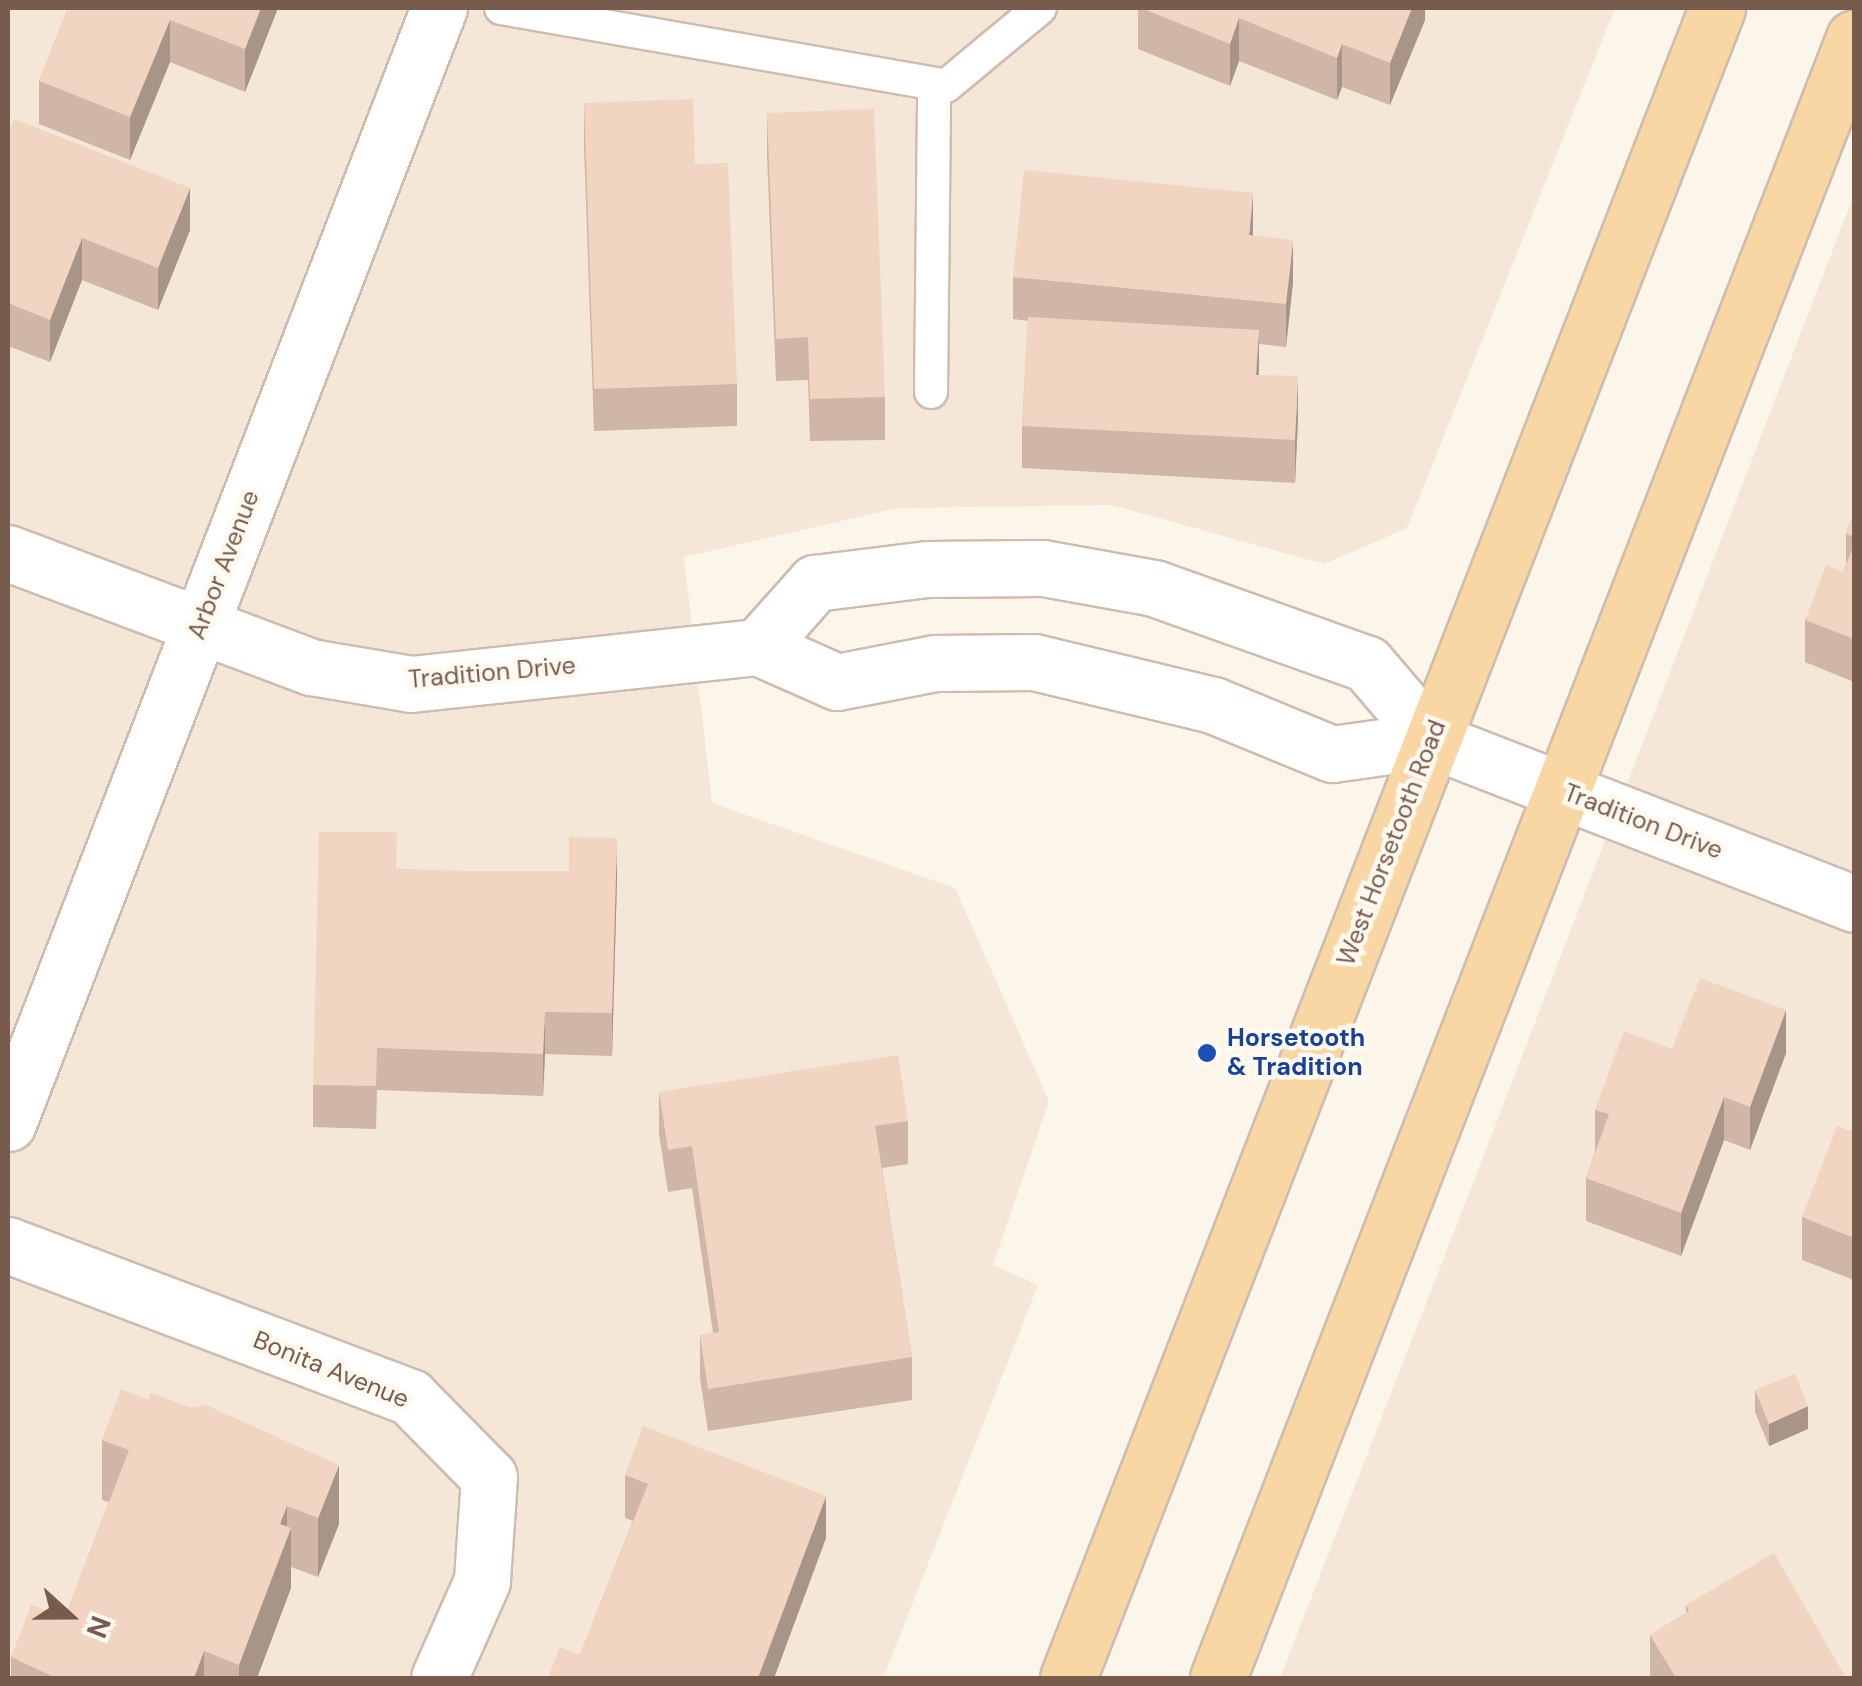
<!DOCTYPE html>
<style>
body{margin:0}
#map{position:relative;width:1862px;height:1686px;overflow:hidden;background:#fcf5ea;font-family:"DM Sans",sans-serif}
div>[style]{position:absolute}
.residential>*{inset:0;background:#f4e7d8}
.roads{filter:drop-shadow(2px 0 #cebcaf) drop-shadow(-2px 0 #cebcaf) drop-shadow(0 2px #cebcaf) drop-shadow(0 -2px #cebcaf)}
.lane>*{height:32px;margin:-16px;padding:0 16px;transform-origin:16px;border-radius:16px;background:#fff}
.street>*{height:55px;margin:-27.5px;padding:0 27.5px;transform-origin:27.5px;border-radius:27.5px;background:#fff}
.primary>*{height:55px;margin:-27.5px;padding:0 27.5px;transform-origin:27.5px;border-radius:27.5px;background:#f9d7a4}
.wall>*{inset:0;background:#cfb6a7}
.shaded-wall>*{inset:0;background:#a99488}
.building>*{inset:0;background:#f1d4c2}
.dots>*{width:28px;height:28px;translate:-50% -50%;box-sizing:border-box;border:5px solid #fff9f0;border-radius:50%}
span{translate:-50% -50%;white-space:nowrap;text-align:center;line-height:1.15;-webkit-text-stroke:9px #fff9f0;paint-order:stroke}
.street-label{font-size:25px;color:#775b4d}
.transit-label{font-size:25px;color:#164399;font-weight:700}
.left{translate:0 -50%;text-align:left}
.frame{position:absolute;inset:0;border:10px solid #775b4d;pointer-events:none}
.north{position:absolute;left:20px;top:1566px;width:100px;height:100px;-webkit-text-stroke:8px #fff9f0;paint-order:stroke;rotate:111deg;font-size:28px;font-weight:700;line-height:40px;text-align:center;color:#775b4d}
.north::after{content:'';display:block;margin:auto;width:35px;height:45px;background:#775b4d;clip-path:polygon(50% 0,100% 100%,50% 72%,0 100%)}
</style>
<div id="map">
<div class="residential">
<i style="clip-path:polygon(8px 8px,1615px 8px,1407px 528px,1324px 564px,1112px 505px,898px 508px,684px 557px,712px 803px,955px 888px,1049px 1101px,993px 1265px,1038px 1285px,883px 1678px,8px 1678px)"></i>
<i style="clip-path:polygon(1854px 195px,1854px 1678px,1280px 1678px,1489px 1142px)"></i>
</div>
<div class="roads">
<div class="lane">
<i style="left:501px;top:8px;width:452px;rotate:9.9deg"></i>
<i style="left:946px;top:86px;width:122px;rotate:-39.7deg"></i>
<i style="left:931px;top:392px;width:308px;rotate:-89.4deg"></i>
</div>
<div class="street">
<i style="left:8px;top:553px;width:324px;rotate:20.6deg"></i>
<i style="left:311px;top:667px;width:101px;rotate:9.6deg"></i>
<i style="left:411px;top:684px;width:349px;rotate:-6.1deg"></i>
<i style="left:758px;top:647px;width:86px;rotate:23.9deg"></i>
<i style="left:837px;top:682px;width:100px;rotate:-11deg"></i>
<i style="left:935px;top:663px;width:99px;rotate:-0.6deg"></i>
<i style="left:1034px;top:662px;width:184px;rotate:13.5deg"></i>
<i style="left:1213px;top:705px;width:129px;rotate:22.4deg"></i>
<i style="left:1332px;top:754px;width:101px;rotate:-8deg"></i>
<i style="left:758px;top:647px;width:86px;rotate:-48.3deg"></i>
<i style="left:815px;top:583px;width:113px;rotate:-7.1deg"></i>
<i style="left:927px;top:569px;width:116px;rotate:-0.5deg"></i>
<i style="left:1043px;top:568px;width:113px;rotate:10.2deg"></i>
<i style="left:1154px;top:588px;width:226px;rotate:19.6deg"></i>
<i style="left:1367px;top:664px;width:100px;rotate:49.5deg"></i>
<i style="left:1432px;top:740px;width:453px;rotate:21.2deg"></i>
<i style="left:8px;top:1123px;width:1195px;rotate:-68.87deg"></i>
<i style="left:8px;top:1245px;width:430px;rotate:20.7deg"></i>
<i style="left:410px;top:1397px;width:112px;rotate:45.4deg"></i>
<i style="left:489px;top:1477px;width:104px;rotate:93.9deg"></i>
<i style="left:482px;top:1581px;width:106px;rotate:113.9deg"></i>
</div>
<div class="primary">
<i style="left:1068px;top:1678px;width:1792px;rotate:-68.76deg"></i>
<i style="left:1218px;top:1678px;width:1759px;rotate:-68.8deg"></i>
</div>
</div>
<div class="wall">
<i style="clip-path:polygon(68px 8px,278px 8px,245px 92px,170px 62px,130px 160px,39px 124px,39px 81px)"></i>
<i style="clip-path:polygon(1138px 8px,1425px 8px,1425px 20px,1390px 105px,1342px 87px,1337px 100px,1239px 61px,1230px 86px,1138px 49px)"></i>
<i style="clip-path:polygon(584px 103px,695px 164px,737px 384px,737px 426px,594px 431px,584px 146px)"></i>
<i style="clip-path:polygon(767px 113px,885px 397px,885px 440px,810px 441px,808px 380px,776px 381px,767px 155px)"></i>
<i style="clip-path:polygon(8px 136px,190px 230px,158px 310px,82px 280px,50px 362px,8px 346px)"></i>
<i style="clip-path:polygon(1013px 277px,1293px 282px,1286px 347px,1259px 344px,1259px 375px,1298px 419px,1295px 483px,1022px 468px,1022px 426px,1028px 321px,1013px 319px)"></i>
<i style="clip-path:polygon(1854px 512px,1854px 682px,1805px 662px,1805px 620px,1843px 572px,1846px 564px,1846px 534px)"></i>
<i style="clip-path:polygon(397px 869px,617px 880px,612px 1056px,545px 1054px,543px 1096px,377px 1090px,376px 1129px,313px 1127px,313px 1085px)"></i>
<i style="clip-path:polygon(1672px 1049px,1786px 1053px,1750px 1150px,1724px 1140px,1681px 1256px,1586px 1221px,1586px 1178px,1595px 1152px,1595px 1110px)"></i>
<i style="clip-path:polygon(659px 1092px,908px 1121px,908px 1164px,882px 1168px,912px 1357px,912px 1400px,708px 1431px,700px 1378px,700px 1336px,713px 1333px,692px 1188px,668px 1192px,659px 1134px)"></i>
<i style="clip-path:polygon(1854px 1132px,1854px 1280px,1802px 1260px,1802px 1217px)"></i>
<i style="clip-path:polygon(1755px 1390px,1808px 1429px,1769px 1446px,1755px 1412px)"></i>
<i style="clip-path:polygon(102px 1440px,339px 1524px,318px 1577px,291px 1567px,291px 1588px,257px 1678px,11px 1678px,11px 1657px,65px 1617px,109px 1502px,102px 1500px)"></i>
<i style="clip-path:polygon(625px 1475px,826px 1538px,774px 1678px,548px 1678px,580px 1655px,633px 1521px,625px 1518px)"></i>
<i style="clip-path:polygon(1686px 1605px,1846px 1678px,1650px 1678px,1650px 1635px,1686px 1613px)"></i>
</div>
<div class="shaded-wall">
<i style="clip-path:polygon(261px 8px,278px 8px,245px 92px,245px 49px)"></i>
<i style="clip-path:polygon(1412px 8px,1425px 8px,1425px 20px,1390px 105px,1390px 63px)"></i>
<i style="clip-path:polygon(1239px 18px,1239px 61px,1230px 86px,1230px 44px)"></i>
<i style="clip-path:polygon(170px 20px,170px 62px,130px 160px,130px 117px)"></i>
<i style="clip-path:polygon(1342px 44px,1342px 87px,1337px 100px,1337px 58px)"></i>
<i style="clip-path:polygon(190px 188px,190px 230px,158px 310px,158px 268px)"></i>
<i style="clip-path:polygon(1253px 193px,1253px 236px,1249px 235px)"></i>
<i style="clip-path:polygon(82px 238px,82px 280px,50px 362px,50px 320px)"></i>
<i style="clip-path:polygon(1293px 240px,1293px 282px,1286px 347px,1286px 304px)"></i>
<i style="clip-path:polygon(1259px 330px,1259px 372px,1256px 417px,1256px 375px)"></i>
<i style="clip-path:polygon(1298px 376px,1298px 419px,1295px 483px,1295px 440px)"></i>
<i style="clip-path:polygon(617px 838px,617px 880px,612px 1056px,612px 1013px)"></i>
<i style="clip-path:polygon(1786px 1010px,1786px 1053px,1750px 1150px,1750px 1107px)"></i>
<i style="clip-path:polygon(545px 1012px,545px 1054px,543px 1096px,543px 1054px)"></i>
<i style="clip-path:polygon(1724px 1097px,1724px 1140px,1681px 1256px,1681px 1213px)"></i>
<i style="clip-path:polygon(1808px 1406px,1808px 1429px,1769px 1446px,1769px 1424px)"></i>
<i style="clip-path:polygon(339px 1465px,339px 1524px,318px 1577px,318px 1518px)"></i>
<i style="clip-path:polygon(826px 1496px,826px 1538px,774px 1678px,758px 1678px)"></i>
<i style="clip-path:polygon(287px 1506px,287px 1539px,291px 1528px,291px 1588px,257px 1678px,239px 1678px,239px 1665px,280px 1524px)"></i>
<i style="clip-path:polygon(204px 1651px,204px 1678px,194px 1678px)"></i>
</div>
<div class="building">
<i style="clip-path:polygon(68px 8px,261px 8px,245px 49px,170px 20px,130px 117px,39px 81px)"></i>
<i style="clip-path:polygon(1141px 8px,1412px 8px,1390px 63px,1342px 44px,1337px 58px,1239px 18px,1230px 44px)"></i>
<i style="clip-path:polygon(693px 99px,695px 164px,728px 163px,737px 384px,594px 389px,584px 103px)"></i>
<i style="clip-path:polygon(874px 109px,885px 397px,810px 399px,808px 337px,776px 339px,767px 113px)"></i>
<i style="clip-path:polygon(14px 119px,190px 188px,158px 268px,82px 238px,50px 320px,8px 303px,8px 136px)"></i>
<i style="clip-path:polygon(1024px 170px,1253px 193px,1249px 235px,1293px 240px,1286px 304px,1013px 277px)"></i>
<i style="clip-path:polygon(1028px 317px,1259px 330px,1256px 375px,1298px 376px,1295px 440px,1022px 426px)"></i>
<i style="clip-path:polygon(1854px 512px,1854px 537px,1846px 534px)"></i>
<i style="clip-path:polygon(1854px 545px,1854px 639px,1805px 620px,1826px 565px,1843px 572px)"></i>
<i style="clip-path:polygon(319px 832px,397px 832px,396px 869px,468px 871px,569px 871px,569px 837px,617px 838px,612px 1013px,545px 1012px,543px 1054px,377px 1048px,376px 1086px,313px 1085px)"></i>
<i style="clip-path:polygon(1700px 978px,1786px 1010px,1750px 1107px,1724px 1097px,1681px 1213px,1586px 1178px,1609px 1114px,1595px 1110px,1624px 1031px,1672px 1049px)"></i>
<i style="clip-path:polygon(898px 1055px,908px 1121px,875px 1126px,912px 1357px,708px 1389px,700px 1336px,719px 1332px,692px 1146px,668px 1150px,659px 1092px)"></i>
<i style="clip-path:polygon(1837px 1126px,1854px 1132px,1854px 1238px,1802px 1217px)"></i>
<i style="clip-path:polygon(1795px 1374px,1808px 1406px,1769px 1424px,1755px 1390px)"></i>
<i style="clip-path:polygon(121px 1389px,149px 1400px,151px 1393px,192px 1408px,206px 1405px,339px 1465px,318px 1518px,287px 1506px,280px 1524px,291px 1528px,239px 1665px,204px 1651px,194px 1678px,56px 1678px,11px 1657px,31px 1605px,65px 1617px,129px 1450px,102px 1440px)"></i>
<i style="clip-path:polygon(643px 1426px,826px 1496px,758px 1678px,548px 1678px,560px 1647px,580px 1655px,648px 1484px,625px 1475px)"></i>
<i style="clip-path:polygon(1774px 1553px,1846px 1678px,1676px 1678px,1650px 1635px,1689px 1611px,1686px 1605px)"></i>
</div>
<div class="dots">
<i style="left:1207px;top:1053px;background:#1a4fb4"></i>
</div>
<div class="street-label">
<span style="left:224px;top:565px;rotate:-69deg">Arbor Avenue</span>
<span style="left:492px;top:673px;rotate:-5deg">Tradition Drive</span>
<span style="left:1643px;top:822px;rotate:21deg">Tradition Drive</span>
<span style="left:1392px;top:843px;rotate:-69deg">West Horsetooth Road</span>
<span style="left:331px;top:1370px;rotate:22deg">Bonita Avenue</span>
</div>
<div class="transit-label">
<span class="left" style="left:1227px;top:1053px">Horsetooth<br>&amp; Tradition</span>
</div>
<div class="frame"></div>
<div class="north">N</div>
</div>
